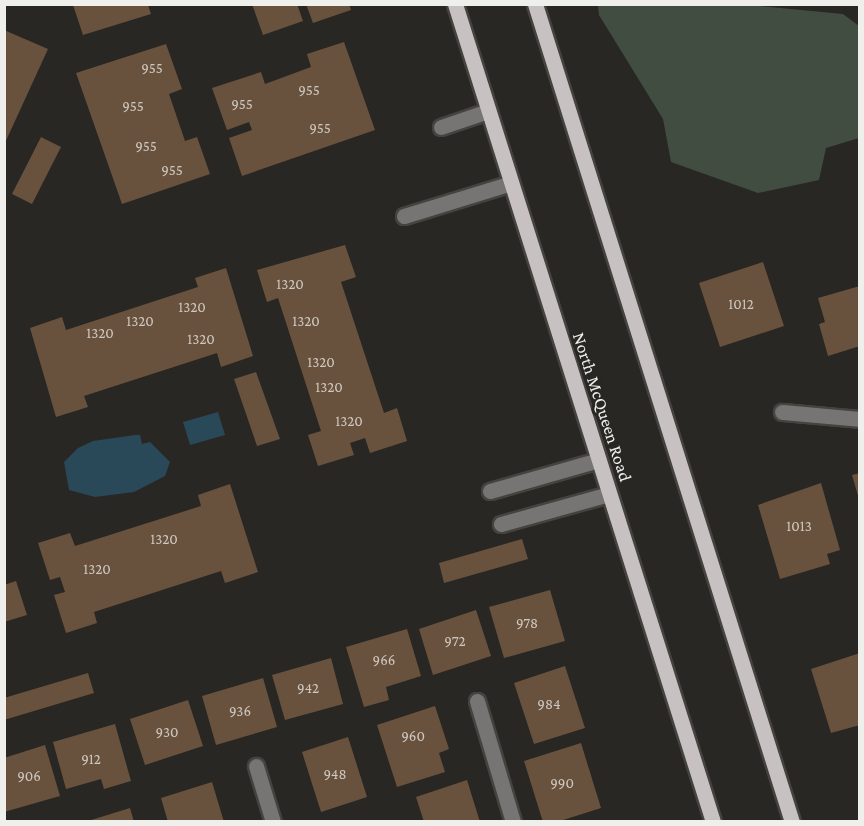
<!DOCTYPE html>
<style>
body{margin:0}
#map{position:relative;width:864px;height:826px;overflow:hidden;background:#282723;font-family:"Crimson Pro",serif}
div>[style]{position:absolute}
.green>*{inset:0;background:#414d40}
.water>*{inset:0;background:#2a4958}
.building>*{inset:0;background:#69523d}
.roads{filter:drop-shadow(2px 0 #44433f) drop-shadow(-2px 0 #44433f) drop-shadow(0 2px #44433f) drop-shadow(0 -2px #44433f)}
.minor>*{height:15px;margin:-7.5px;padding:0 7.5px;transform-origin:7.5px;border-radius:7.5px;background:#777474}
.major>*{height:15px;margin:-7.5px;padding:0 7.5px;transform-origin:7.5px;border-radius:7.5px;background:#c7c2c1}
span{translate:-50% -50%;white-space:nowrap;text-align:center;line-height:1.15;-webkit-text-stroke:6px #282723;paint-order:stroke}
.number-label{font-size:15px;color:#cec8c0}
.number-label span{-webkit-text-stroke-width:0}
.street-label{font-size:18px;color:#efefec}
.frame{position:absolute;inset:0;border:6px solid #efefec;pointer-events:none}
</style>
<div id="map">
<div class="green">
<i style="clip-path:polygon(748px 5px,843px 14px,859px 26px,859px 138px,826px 148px,819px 180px,758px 193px,671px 162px,663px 119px,599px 15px,598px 5px)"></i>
</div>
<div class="water">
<i style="clip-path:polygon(218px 412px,225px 435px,190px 445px,183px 422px)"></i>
<i style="clip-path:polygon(135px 435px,140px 435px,142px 444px,150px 442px,170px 462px,165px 476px,134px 492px,95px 497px,69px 490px,64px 462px,78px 448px,93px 441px)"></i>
</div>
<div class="building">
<i style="clip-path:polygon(252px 4px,297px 4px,303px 21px,263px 35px)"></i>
<i style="clip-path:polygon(306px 4px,349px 4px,351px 10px,313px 23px)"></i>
<i style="clip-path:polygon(73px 5px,148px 5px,151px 14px,83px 35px)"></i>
<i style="clip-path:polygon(4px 30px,48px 49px,4px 145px)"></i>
<i style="clip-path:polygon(344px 42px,375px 130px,242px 176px,229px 138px,252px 130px,249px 122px,227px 130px,212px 88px,261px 72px,265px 84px,311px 67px,307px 54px)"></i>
<i style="clip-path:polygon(166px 44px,182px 89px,169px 94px,185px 141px,197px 137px,210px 174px,122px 204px,76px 73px)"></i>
<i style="clip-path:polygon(41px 137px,61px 147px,32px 204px,12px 194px)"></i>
<i style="clip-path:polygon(345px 245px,356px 277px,341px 282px,384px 413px,397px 408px,407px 441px,370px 453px,365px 438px,350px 443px,354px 455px,318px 466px,308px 435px,321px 431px,278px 298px,267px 302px,257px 270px)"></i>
<i style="clip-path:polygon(763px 262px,784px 326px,720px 347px,699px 283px)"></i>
<i style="clip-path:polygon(226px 268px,253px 356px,221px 367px,217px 353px,84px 396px,88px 407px,56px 417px,30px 328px,62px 317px,66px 330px,198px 287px,195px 278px)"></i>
<i style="clip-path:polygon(860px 286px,860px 346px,828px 356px,819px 324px,825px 322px,818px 298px)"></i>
<i style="clip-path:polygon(256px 372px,280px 439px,257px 446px,234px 379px)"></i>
<i style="clip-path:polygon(860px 473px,860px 499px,859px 499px,852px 475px)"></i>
<i style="clip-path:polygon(821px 483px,840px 550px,827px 554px,830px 564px,780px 579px,758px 505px)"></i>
<i style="clip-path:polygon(230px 484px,258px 572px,225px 583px,221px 571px,94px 612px,97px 623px,66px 633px,54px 595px,65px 592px,60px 577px,50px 580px,38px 543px,70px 533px,75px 546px,201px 506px,198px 495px)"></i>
<i style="clip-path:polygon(522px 539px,528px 559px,444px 583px,439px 563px)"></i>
<i style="clip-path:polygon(16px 581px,27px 615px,4px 622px,4px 585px)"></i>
<i style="clip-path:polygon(550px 590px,565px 641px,504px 658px,489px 607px)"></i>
<i style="clip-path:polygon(476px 610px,491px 656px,433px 675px,419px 629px)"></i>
<i style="clip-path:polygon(407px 629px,421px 676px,386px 687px,389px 700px,364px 707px,346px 647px)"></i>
<i style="clip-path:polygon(860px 653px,860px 725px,831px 733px,811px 669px)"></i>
<i style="clip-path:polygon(331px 658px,343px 704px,285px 720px,272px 675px)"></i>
<i style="clip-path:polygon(565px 666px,585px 728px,534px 744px,514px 683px)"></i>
<i style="clip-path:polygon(88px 673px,94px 693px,4px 720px,4px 698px)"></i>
<i style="clip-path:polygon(263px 678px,277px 727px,216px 745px,202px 696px)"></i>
<i style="clip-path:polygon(188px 700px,203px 746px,145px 765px,130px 719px)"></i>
<i style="clip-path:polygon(435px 706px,449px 749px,439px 753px,445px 772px,397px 787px,377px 725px)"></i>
<i style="clip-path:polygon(115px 724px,131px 781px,104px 789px,101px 779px,66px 789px,53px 742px)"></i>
<i style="clip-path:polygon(348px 737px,367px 797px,321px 812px,302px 752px)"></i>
<i style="clip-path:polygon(581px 743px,601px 808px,557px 822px,543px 822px,524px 761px)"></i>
<i style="clip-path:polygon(45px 745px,60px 796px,4px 812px,4px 758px)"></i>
<i style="clip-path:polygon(467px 780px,480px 822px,424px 822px,416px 797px)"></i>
<i style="clip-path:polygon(212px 782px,224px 822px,168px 822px,161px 798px)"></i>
<i style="clip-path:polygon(130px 808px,134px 822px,88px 822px,88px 821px)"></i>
</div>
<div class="roads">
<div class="minor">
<i style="left:441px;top:127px;width:50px;rotate:-18.8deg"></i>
<i style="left:404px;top:216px;width:112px;rotate:-17.1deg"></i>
<i style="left:782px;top:412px;width:78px;rotate:5.1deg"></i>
<i style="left:490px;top:491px;width:113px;rotate:-15.9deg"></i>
<i style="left:501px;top:524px;width:112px;rotate:-15.5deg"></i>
<i style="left:477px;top:701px;width:126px;rotate:73.4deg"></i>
<i style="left:256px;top:766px;width:59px;rotate:73.1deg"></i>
</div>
<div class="major">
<i style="left:455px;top:4px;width:858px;rotate:72.49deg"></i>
<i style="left:535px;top:4px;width:857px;rotate:72.56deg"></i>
</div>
</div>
<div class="number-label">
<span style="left:152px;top:69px">955</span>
<span style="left:309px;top:91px">955</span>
<span style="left:242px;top:105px">955</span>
<span style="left:133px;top:107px">955</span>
<span style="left:320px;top:129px">955</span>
<span style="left:146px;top:147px">955</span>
<span style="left:172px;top:171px">955</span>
<span style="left:290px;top:285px">1320</span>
<span style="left:741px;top:305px">1012</span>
<span style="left:192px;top:308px">1320</span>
<span style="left:140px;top:322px">1320</span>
<span style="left:306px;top:322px">1320</span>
<span style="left:100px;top:334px">1320</span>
<span style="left:201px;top:340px">1320</span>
<span style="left:321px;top:363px">1320</span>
<span style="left:329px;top:388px">1320</span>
<span style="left:349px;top:422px">1320</span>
<span style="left:799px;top:527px">1013</span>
<span style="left:164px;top:540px">1320</span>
<span style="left:97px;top:570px">1320</span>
<span style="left:527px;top:624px">978</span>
<span style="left:455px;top:642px">972</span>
<span style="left:384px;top:661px">966</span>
<span style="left:308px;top:689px">942</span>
<span style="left:549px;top:705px">984</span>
<span style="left:240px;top:712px">936</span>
<span style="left:167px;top:733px">930</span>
<span style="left:413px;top:737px">960</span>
<span style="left:91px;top:760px">912</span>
<span style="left:335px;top:775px">948</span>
<span style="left:29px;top:777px">906</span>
<span style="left:562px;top:784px">990</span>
</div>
<div class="street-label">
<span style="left:602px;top:407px;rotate:72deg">North McQueen Road</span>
</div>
<div class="frame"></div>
</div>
